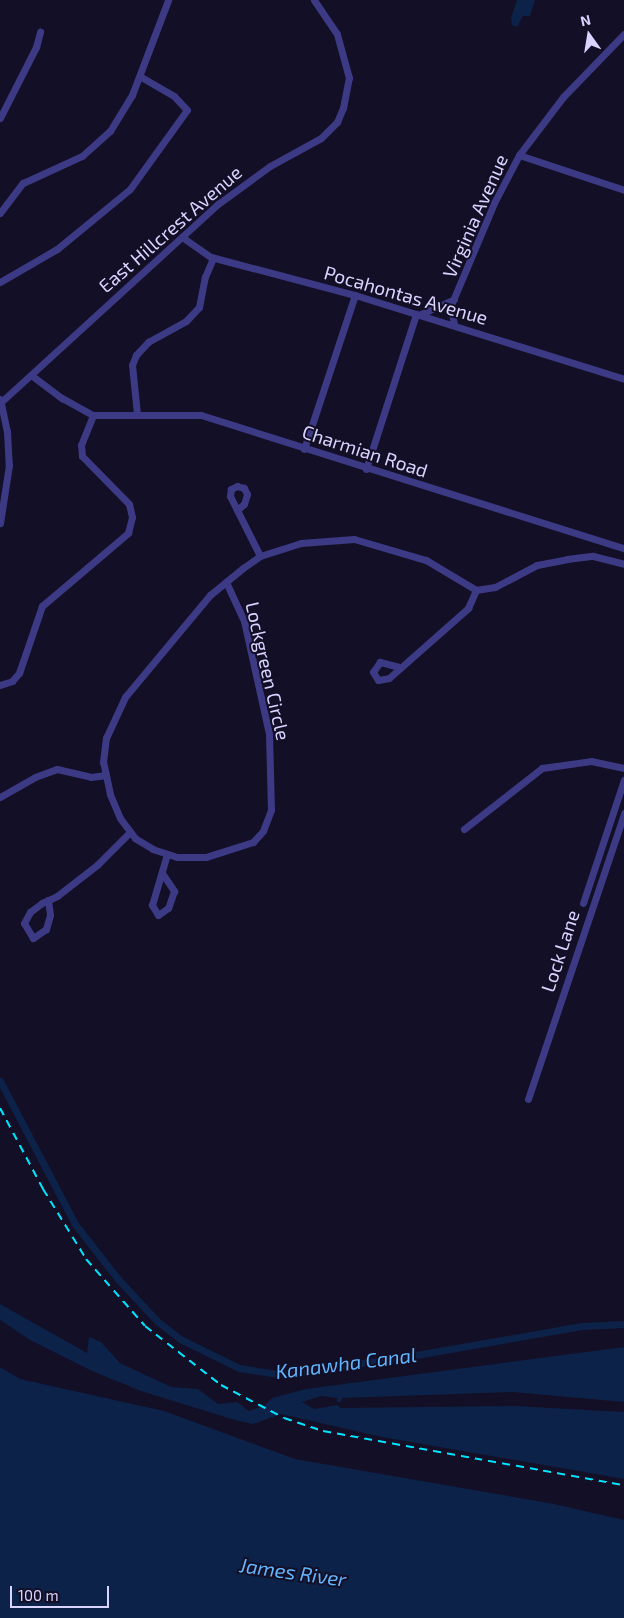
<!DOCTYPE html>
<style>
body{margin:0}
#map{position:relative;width:624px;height:1618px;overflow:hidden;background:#130f26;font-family:"Exo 2",sans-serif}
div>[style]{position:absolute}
.water>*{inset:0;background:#0c2248}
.canal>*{height:7px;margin:-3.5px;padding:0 3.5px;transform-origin:3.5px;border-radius:3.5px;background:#0c2248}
.street>*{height:7px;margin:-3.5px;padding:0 3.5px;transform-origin:3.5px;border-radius:3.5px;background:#3d3a85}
.rail>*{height:2px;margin-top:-1px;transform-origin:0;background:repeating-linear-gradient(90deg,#00e5ff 0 8px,transparent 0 14px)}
span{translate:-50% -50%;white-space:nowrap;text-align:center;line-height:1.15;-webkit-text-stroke:4px #130f26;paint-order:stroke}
.street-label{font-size:19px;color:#d9d4ff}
.water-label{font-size:20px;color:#62b6ff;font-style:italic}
.north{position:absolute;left:564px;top:10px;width:50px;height:50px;-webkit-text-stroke:4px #130f26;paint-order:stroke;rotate:347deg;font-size:14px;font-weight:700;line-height:20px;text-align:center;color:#d9d4ff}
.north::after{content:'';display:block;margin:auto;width:18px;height:22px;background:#d9d4ff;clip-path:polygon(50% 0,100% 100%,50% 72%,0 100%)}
.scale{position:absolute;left:10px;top:1586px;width:99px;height:22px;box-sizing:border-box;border:2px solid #d9d4ff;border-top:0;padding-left:6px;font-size:15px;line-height:18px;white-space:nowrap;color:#d9d4ff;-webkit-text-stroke:4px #130f26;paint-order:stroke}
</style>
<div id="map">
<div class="water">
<i style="clip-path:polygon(517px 0,535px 0,530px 16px,523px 16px,517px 27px,512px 25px,511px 18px)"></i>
<i style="clip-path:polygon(0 1304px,87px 1353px,89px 1337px,101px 1342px,120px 1363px,171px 1387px,198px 1389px,218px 1404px,237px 1402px,249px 1411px,264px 1406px,272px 1398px,306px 1389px,624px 1347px,624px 1402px,513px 1392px,342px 1398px,341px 1402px,337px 1402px,337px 1398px,321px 1396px,302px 1402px,314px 1409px,337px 1405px,341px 1408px,514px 1406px,624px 1412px,624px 1479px,382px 1437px,281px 1414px,253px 1424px,235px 1420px,141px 1391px,92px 1371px,30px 1340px,0 1320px)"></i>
<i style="clip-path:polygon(0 1367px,20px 1379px,164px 1411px,295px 1459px,554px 1504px,624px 1520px,624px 1618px,0 1618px)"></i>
</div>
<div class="canal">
<i style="left:0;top:1081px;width:161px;rotate:62.3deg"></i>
<i style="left:75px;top:1224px;width:68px;rotate:52.1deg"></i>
<i style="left:117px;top:1278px;width:59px;rotate:47.1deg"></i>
<i style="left:157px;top:1321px;width:29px;rotate:38deg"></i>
<i style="left:180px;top:1339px;width:66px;rotate:26.2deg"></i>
<i style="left:239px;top:1368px;width:39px;rotate:9deg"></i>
<i style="left:278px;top:1374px;width:116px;rotate:-7.4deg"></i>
<i style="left:393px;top:1359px;width:193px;rotate:-9.9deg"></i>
<i style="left:583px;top:1326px;width:41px;rotate:-2.8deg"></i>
</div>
<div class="street">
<i style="left:0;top:118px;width:80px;rotate:-63.1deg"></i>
<i style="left:36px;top:47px;width:16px;rotate:-75deg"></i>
<i style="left:519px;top:155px;width:111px;rotate:18.4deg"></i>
<i style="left:0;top:213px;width:38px;rotate:-53deg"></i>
<i style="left:23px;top:183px;width:65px;rotate:-24.6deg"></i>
<i style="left:82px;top:156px;width:38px;rotate:-42deg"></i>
<i style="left:110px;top:131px;width:42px;rotate:-58.6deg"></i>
<i style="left:132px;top:95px;width:102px;rotate:-69.2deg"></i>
<i style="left:182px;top:237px;width:35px;rotate:35deg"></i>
<i style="left:211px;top:257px;width:149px;rotate:14.8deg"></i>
<i style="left:355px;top:295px;width:282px;rotate:17.3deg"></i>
<i style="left:0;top:282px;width:66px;rotate:-30.1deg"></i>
<i style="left:57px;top:249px;width:94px;rotate:-39.4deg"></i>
<i style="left:130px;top:189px;width:97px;rotate:-54.2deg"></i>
<i style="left:187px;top:110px;width:19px;rotate:-133deg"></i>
<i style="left:174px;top:96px;width:39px;rotate:-150deg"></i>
<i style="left:421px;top:314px;width:36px;rotate:-24deg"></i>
<i style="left:454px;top:325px;width:20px;rotate:-99deg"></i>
<i style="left:451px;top:305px;width:111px;rotate:-67.1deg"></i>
<i style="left:494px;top:203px;width:54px;rotate:-62.5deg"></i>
<i style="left:519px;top:155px;width:73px;rotate:-52.8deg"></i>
<i style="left:563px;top:97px;width:88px;rotate:-45.9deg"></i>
<i style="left:31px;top:375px;width:39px;rotate:37deg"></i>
<i style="left:62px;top:398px;width:35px;rotate:29deg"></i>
<i style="left:93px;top:415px;width:108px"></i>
<i style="left:201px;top:415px;width:443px;rotate:17.5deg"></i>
<i style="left:0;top:399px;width:33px;rotate:78deg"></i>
<i style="left:7px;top:431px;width:34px;rotate:87deg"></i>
<i style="left:9px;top:465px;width:59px;rotate:98.8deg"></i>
<i style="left:1px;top:402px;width:294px;rotate:-42.4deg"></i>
<i style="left:218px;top:204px;width:64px;rotate:-36.2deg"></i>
<i style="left:270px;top:166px;width:58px;rotate:-28.8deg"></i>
<i style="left:321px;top:138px;width:23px;rotate:-45deg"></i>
<i style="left:337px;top:122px;width:15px;rotate:-67deg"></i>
<i style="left:343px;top:108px;width:31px;rotate:-79deg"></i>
<i style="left:349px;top:78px;width:46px;rotate:-105.3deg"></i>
<i style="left:337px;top:34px;width:41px;rotate:-124.1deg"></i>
<i style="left:137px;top:414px;width:49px;rotate:-95.8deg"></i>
<i style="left:132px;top:365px;width:11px;rotate:-68deg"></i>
<i style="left:136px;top:355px;width:18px;rotate:-47deg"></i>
<i style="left:148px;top:342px;width:43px;rotate:-28.9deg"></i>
<i style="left:186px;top:321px;width:19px;rotate:-47deg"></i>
<i style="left:199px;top:307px;width:31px;rotate:-79deg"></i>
<i style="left:205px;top:277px;width:21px;rotate:-67deg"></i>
<i style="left:304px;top:449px;width:162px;rotate:-71.7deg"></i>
<i style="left:366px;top:469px;width:163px;rotate:-72.1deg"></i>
<i style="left:237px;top:510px;width:9px;rotate:-41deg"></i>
<i style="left:244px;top:504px;width:10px;rotate:-73deg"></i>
<i style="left:247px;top:494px;width:7px;rotate:-117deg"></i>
<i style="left:244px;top:488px;width:7px;rotate:-164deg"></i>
<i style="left:237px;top:486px;width:7px;rotate:153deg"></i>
<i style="left:231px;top:489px;width:7px;rotate:98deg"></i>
<i style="left:230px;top:496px;width:67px;rotate:63.4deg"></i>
<i style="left:226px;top:582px;width:43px;rotate:65.2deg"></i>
<i style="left:244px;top:621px;width:116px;rotate:77.5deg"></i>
<i style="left:269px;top:734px;width:76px;rotate:88.5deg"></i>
<i style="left:271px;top:810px;width:22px;rotate:111deg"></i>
<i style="left:263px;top:831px;width:15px;rotate:132deg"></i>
<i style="left:253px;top:842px;width:49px;rotate:162.3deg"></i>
<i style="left:206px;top:857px;width:29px;rotate:180deg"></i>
<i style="left:177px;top:857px;width:25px;rotate:-162deg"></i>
<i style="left:153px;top:849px;width:21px;rotate:-149deg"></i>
<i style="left:135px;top:838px;width:25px;rotate:-127deg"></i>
<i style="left:120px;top:818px;width:26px;rotate:-113deg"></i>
<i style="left:110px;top:794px;width:33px;rotate:-102deg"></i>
<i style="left:103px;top:762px;width:24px;rotate:-83deg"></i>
<i style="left:106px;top:738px;width:45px;rotate:-65.1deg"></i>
<i style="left:125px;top:697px;width:133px;rotate:-50.2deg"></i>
<i style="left:210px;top:595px;width:43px;rotate:-39.3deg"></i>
<i style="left:243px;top:568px;width:21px;rotate:-35deg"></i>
<i style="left:260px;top:556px;width:43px;rotate:-17.6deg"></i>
<i style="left:301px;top:543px;width:53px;rotate:-4.3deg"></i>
<i style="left:354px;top:539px;width:75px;rotate:16.3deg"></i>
<i style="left:426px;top:560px;width:58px;rotate:31deg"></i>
<i style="left:476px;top:590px;width:19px;rotate:-9deg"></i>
<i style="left:495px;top:587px;width:47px;rotate:-27.6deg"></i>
<i style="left:537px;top:565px;width:31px;rotate:-11deg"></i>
<i style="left:567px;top:559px;width:26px;rotate:-7deg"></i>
<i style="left:593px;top:556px;width:32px;rotate:14deg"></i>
<i style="left:399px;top:667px;width:20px;rotate:-165deg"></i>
<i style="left:380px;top:662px;width:12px;rotate:125deg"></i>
<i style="left:373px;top:672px;width:9px;rotate:58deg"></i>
<i style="left:378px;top:680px;width:11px;rotate:-10deg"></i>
<i style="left:389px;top:678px;width:106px;rotate:-41.5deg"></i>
<i style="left:468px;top:608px;width:20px;rotate:-66deg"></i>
<i style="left:0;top:685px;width:13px;rotate:-18deg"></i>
<i style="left:12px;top:681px;width:11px;rotate:-49deg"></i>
<i style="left:19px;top:673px;width:71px;rotate:-71.1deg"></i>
<i style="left:42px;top:606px;width:113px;rotate:-40.3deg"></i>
<i style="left:128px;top:533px;width:16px;rotate:-76deg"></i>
<i style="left:132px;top:517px;width:13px;rotate:-103deg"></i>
<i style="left:129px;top:504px;width:67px;rotate:-134.4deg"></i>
<i style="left:82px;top:456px;width:11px;rotate:-95deg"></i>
<i style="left:81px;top:445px;width:32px;rotate:-68deg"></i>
<i style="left:0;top:797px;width:40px;rotate:-29.7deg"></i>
<i style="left:35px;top:777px;width:23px;rotate:-20deg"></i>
<i style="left:57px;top:769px;width:35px;rotate:13deg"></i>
<i style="left:91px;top:777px;width:15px;rotate:-8deg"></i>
<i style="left:464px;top:829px;width:99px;rotate:-38deg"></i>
<i style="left:542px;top:768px;width:49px;rotate:-8.1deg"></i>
<i style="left:591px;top:761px;width:34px;rotate:12deg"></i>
<i style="left:162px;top:873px;width:22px;rotate:56deg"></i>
<i style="left:174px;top:891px;width:18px;rotate:109deg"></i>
<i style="left:168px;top:908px;width:12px;rotate:145deg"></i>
<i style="left:158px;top:915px;width:12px;rotate:-121deg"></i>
<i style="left:152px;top:905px;width:53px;rotate:-73.6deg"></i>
<i style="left:48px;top:900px;width:15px;rotate:82deg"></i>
<i style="left:50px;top:915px;width:15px;rotate:106deg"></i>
<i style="left:46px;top:929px;width:16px;rotate:145deg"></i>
<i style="left:33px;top:938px;width:17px;rotate:-121deg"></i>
<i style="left:24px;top:923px;width:13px;rotate:-61deg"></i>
<i style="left:30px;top:912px;width:15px;rotate:-37deg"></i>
<i style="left:42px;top:903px;width:17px;rotate:-25deg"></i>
<i style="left:57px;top:896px;width:51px;rotate:-37.8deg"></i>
<i style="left:97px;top:865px;width:47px;rotate:-45deg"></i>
<i style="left:583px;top:903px;width:130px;rotate:-71.6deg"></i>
<i style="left:528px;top:1099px;width:302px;rotate:-71.4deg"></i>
</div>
<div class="rail">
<i style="left:0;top:1108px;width:92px;rotate:62deg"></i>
<i style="left:43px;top:1189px;width:82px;rotate:58.4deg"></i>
<i style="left:86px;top:1259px;width:89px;rotate:48.6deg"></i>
<i style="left:145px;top:1326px;width:96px;rotate:37.8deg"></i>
<i style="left:221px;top:1385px;width:71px;rotate:27.6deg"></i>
<i style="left:284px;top:1418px;width:41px;rotate:18.4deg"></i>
<i style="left:323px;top:1431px;width:306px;rotate:10.2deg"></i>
</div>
<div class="street-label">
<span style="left:475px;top:216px;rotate:-66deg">Virginia Avenue</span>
<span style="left:170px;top:229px;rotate:-41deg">East Hillcrest Avenue</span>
<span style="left:406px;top:295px;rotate:16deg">Pocahontas Avenue</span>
<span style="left:365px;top:451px;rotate:18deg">Charmian Road</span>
<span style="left:268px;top:671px;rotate:77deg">Lockgreen Circle</span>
<span style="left:560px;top:951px;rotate:-72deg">Lock Lane</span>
</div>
<div class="water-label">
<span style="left:346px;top:1363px;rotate:-7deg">Kanawha Canal</span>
<span style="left:293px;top:1572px;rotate:8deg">James River</span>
</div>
<div class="north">N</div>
<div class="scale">100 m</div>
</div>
